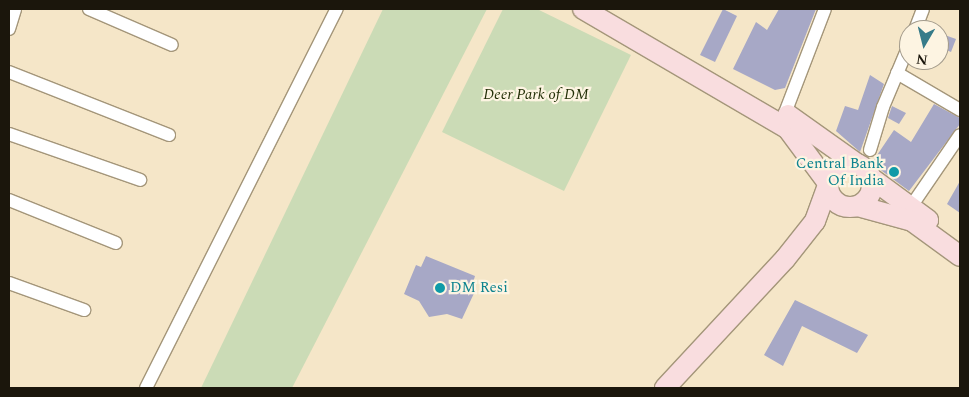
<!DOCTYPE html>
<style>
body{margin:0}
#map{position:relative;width:969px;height:397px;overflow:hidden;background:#f5e6c8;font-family:Spectral,serif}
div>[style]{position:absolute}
.green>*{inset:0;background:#cbdbb6}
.building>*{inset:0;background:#a7a8c6}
.roads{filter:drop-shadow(1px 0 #a4967a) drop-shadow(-1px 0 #a4967a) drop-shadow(0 1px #a4967a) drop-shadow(0 -1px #a4967a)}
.minor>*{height:12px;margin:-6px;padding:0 6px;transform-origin:6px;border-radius:6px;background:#fff}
.primary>*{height:20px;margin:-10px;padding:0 10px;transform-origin:10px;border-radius:10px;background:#f9dddf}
.primary>.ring{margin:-10px;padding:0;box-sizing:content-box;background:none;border:20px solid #f9dddf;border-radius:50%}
.dots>*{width:14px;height:14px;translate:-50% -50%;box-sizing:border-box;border:2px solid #fdf4e2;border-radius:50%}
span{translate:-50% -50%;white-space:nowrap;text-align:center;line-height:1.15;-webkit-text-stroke:4.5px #fdf4e2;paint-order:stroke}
.park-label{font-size:15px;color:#222f06;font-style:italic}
.culture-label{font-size:15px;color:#0d838f}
.right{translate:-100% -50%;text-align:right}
.left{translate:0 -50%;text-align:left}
.frame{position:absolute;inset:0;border:10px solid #1b160c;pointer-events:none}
.north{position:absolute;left:899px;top:20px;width:50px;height:50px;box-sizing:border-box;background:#fdf4e2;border:1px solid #a39b8c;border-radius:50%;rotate:188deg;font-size:14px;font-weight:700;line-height:20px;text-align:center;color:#1b160c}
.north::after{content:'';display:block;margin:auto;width:18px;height:22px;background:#377b89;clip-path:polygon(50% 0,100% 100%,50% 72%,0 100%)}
</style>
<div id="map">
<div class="green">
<i style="clip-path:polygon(383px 9px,487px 9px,292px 388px,201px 388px)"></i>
<i style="clip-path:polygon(503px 9px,537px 9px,631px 55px,564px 191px,442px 132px)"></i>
</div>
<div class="building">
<i style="clip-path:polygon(723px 9px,737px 16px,715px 62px,700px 55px)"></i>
<i style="clip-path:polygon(779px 9px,816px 9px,785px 88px,775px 90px,733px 69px,756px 22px,767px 30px)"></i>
<i style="clip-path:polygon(939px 33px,956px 39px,951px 52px,939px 47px)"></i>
<i style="clip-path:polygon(870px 75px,884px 84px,860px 152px,836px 131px,845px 106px,858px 110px)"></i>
<i style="clip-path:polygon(934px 104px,960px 118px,960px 124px,909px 191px,878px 168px,869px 167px,894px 130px,911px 142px)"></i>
<i style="clip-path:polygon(892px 106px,906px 113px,899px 124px,888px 118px)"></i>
<i style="clip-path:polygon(960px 181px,960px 213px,947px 204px)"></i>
<i style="clip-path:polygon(426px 256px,475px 276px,472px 286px,476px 289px,462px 319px,447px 314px,429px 317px,419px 301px,404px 294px,416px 265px,421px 267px)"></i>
<i style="clip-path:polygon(795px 300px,868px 335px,857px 353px,802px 326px,783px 366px,764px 355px)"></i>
</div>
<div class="roads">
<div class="minor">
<i style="left:89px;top:9px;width:90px;rotate:23.4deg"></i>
<i style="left:9px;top:29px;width:21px;rotate:-73deg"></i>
<i style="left:915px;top:30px;width:22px;rotate:-69deg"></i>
<i style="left:9px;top:72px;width:172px;rotate:21.5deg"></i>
<i style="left:897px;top:73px;width:73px;rotate:30.4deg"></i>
<i style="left:785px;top:113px;width:111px;rotate:-69deg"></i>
<i style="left:9px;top:134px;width:139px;rotate:19.3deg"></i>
<i style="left:870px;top:150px;width:45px;rotate:-73.2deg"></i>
<i style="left:883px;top:107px;width:67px;rotate:-67.2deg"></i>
<i style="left:9px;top:200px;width:115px;rotate:21.9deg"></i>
<i style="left:910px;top:208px;width:88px;rotate:-55.6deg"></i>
<i style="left:9px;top:283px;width:80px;rotate:19.8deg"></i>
<i style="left:146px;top:388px;width:424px;rotate:-63.3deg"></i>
</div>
<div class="primary">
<i style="left:583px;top:9px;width:238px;rotate:30.3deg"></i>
<i style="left:788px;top:129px;width:67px;rotate:53.5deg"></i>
<i style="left:788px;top:115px;width:85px;rotate:35.4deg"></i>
<i class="ring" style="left:828px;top:163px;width:24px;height:24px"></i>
<i style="left:871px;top:178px;width:71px;rotate:36.4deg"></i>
<i style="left:858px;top:206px;width:56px;rotate:15.5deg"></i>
<i style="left:912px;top:221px;width:59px;rotate:36.1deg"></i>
<i style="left:665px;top:388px;width:176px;rotate:-47.1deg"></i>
<i style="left:785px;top:259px;width:48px;rotate:-51.7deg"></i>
<i style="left:815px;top:221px;width:37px;rotate:-70deg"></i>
</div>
</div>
<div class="dots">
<i style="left:894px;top:172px;background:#0f9aa8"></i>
<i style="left:440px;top:288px;background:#0f9aa8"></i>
</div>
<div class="park-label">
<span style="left:536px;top:95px">Deer Park of DM</span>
</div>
<div class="culture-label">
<span class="right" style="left:884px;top:172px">Central Bank<br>Of India</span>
<span class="left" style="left:450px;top:288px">DM Resi</span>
</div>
<div class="frame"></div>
<div class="north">N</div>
</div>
